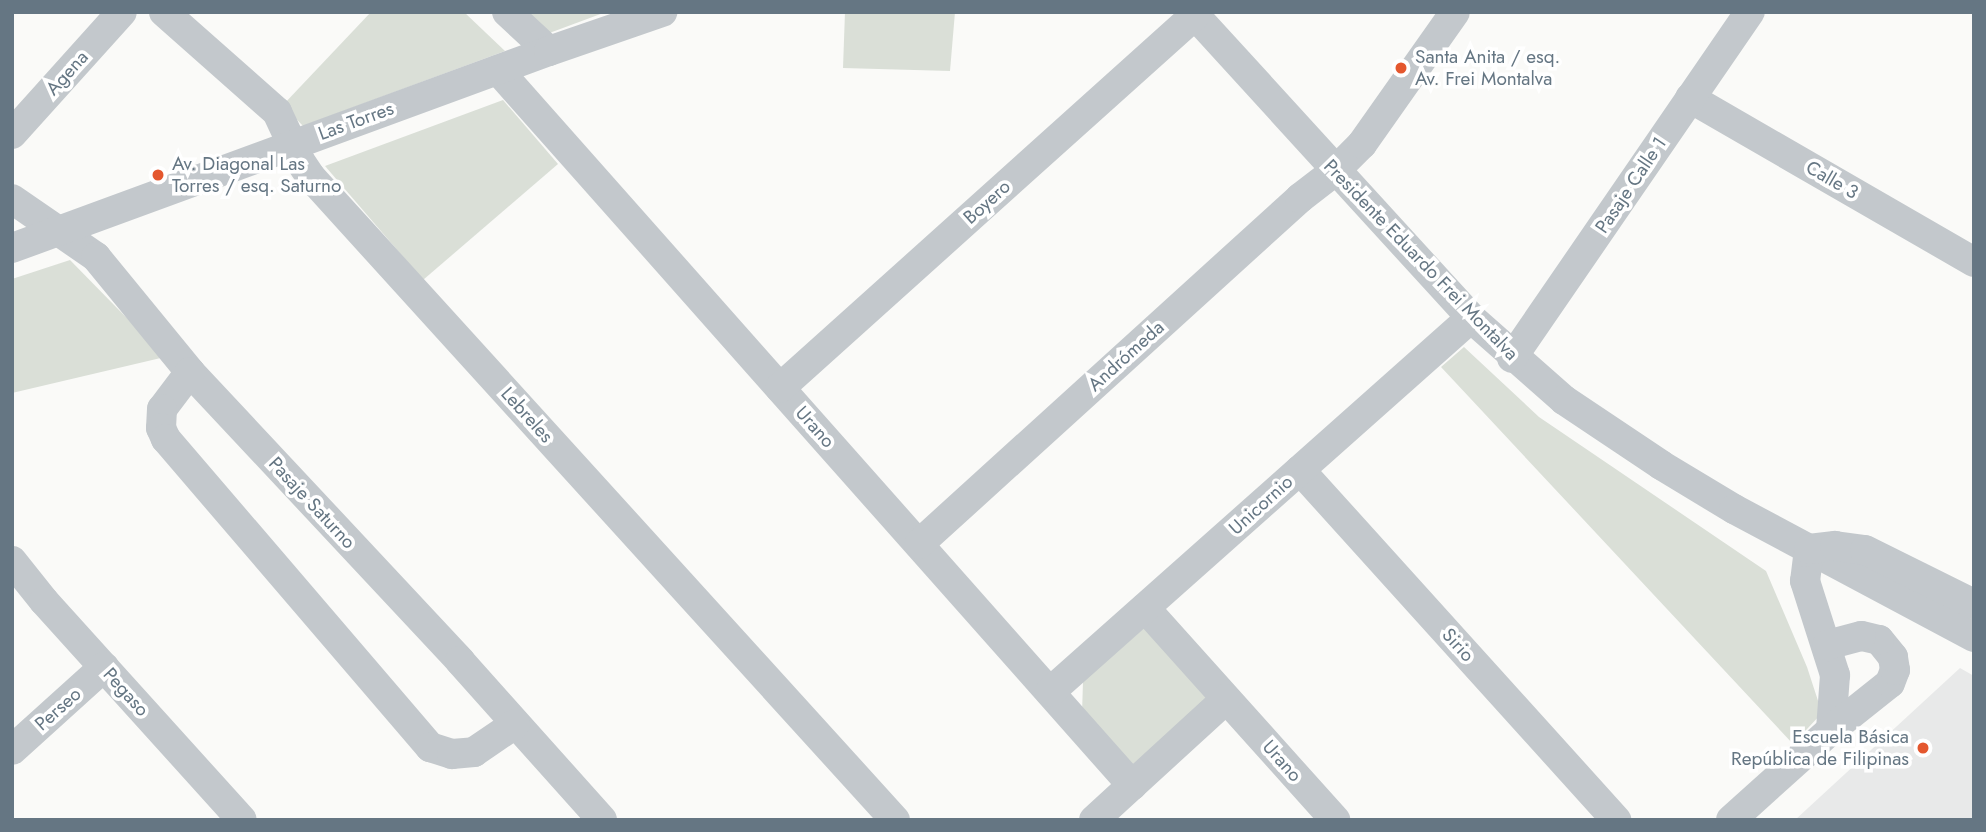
<!DOCTYPE html>
<meta charset="utf-8">
<style>
body{margin:0}
#map{position:relative;width:1986px;height:832px;overflow:hidden;background:#fafaf8;font-family:Jost,sans-serif}
div>[style]{position:absolute}
.built>*{inset:0;background:#e8e9e9}
.green>*{inset:0;background:#dadfd7}
.minor>*{height:30px;margin:-15px;padding:0 15px;transform-origin:15px;border-radius:15px;background:#c3c8cc}
.dots>*{width:19px;height:19px;translate:-50% -50%;box-sizing:border-box;border:4px solid #fff;border-radius:50%}
span{translate:-50% -50%;white-space:nowrap;text-align:center;line-height:1.15;-webkit-text-stroke:7px #fff;paint-order:stroke}
.poi-label{font-size:19px;color:#657683}
.left{translate:0 -50%;text-align:left}
.right{translate:-100% -50%;text-align:right}
.street-label{font-size:19px;color:#657683}
.frame{position:absolute;inset:0;border:14px solid #657683;pointer-events:none}
</style>
<div id="map">
<div class="built">
<i style="clip-path:polygon(1960px 668px,1974px 676px,1974px 820px,1795px 820px)"></i>
</div>
<div class="green">
<i style="clip-path:polygon(371px 12px,464px 12px,505px 51px,303px 126px,283px 105px)"></i>
<i style="clip-path:polygon(520px 12px,606px 12px,544px 35px)"></i>
<i style="clip-path:polygon(845px 12px,955px 12px,950px 71px,843px 68px)"></i>
<i style="clip-path:polygon(503px 100px,558px 164px,423px 280px,325px 166px)"></i>
<i style="clip-path:polygon(70px 260px,165px 357px,12px 393px,12px 279px)"></i>
<i style="clip-path:polygon(1464px 347px,1539px 417px,1766px 571px,1807px 667px,1822px 713px,1793px 744px,1441px 367px)"></i>
<i style="clip-path:polygon(1145px 627px,1211px 699px,1135px 768px,1082px 713px,1083px 681px)"></i>
</div>
<div class="minor">
<i style="left:164px;top:12px;width:151px;rotate:41.5deg"></i>
<i style="left:277px;top:112px;width:54px;rotate:64.9deg"></i>
<i style="left:300px;top:161px;width:18px;rotate:56deg"></i>
<i style="left:310px;top:176px;width:870px;rotate:47.75deg"></i>
<i style="left:507px;top:12px;width:57px;rotate:42.9deg"></i>
<i style="left:1192px;top:12px;width:414px;rotate:47.6deg"></i>
<i style="left:1471px;top:318px;width:124px;rotate:41.4deg"></i>
<i style="left:1564px;top:400px;width:117px;rotate:33.8deg"></i>
<i style="left:1661px;top:465px;width:85px;rotate:31.1deg"></i>
<i style="left:1734px;top:509px;width:272px;rotate:28.1deg"></i>
<i style="left:498px;top:70px;width:956px;rotate:48.44deg"></i>
<i style="left:1690px;top:98px;width:328px;rotate:30deg"></i>
<i style="left:12px;top:134px;width:164px;rotate:-48deg"></i>
<i style="left:12px;top:199px;width:102px;rotate:34.6deg"></i>
<i style="left:96px;top:257px;width:149px;rotate:50.7deg"></i>
<i style="left:190px;top:372px;width:396px;rotate:46.9deg"></i>
<i style="left:460px;top:661px;width:213px;rotate:48.2deg"></i>
<i style="left:12px;top:248px;width:572px;rotate:-20.15deg"></i>
<i style="left:549px;top:51px;width:120px;rotate:-19deg"></i>
<i style="left:1512px;top:358px;width:420px;rotate:-55.5deg"></i>
<i style="left:190px;top:372px;width:46px;rotate:127.1deg"></i>
<i style="left:162px;top:409px;width:19px;rotate:93deg"></i>
<i style="left:161px;top:428px;width:12px;rotate:66deg"></i>
<i style="left:166px;top:439px;width:406px;rotate:49.4deg"></i>
<i style="left:430px;top:747px;width:23px;rotate:18deg"></i>
<i style="left:452px;top:754px;width:22px;rotate:-5deg"></i>
<i style="left:474px;top:752px;width:50px;rotate:-34.3deg"></i>
<i style="left:780px;top:388px;width:557px;rotate:-41.94deg"></i>
<i style="left:1300px;top:470px;width:472px;rotate:47.9deg"></i>
<i style="left:919px;top:544px;width:515px;rotate:-42.24deg"></i>
<i style="left:1300px;top:198px;width:44px;rotate:-37.6deg"></i>
<i style="left:1335px;top:171px;width:38px;rotate:-45deg"></i>
<i style="left:1362px;top:144px;width:161px;rotate:-54.8deg"></i>
<i style="left:1809px;top:549px;width:32px;rotate:97deg"></i>
<i style="left:1805px;top:581px;width:99px;rotate:72.3deg"></i>
<i style="left:1835px;top:675px;width:55px;rotate:94.2deg"></i>
<i style="left:1809px;top:549px;width:26px;rotate:-7deg"></i>
<i style="left:1835px;top:546px;width:30px;rotate:8deg"></i>
<i style="left:1865px;top:550px;width:122px;rotate:26.4deg"></i>
<i style="left:12px;top:561px;width:51px;rotate:51.3deg"></i>
<i style="left:44px;top:601px;width:295px;rotate:47.9deg"></i>
<i style="left:1145px;top:608px;width:285px;rotate:48.1deg"></i>
<i style="left:1050px;top:692px;width:563px;rotate:-41.62deg"></i>
<i style="left:12px;top:750px;width:124px;rotate:-42.1deg"></i>
<i style="left:1094px;top:820px;width:179px;rotate:-42.5deg"></i>
<i style="left:1731px;top:820px;width:135px;rotate:-42deg"></i>
<i style="left:1831px;top:730px;width:75px;rotate:-38.5deg"></i>
<i style="left:1890px;top:683px;width:14px;rotate:-69deg"></i>
<i style="left:1895px;top:670px;width:13px;rotate:-99deg"></i>
<i style="left:1893px;top:657px;width:22px;rotate:-129deg"></i>
<i style="left:1879px;top:640px;width:18px;rotate:-167deg"></i>
<i style="left:1861px;top:636px;width:35px;rotate:165deg"></i>
</div>
<div class="dots">
<i style="left:1401px;top:68px;background:#e4572e"></i>
<i style="left:158px;top:175px;background:#e4572e"></i>
<i style="left:1923px;top:748px;background:#e4572e"></i>
</div>
<div class="poi-label">
<span class="left" style="left:1415px;top:68px">Santa Anita / esq.<br>Av. Frei Montalva</span>
<span class="left" style="left:172px;top:175px">Av. Diagonal Las<br>Torres / esq. Saturno</span>
<span class="right" style="left:1909px;top:748px">Escuela Básica<br>República de Filipinas</span>
</div>
<div class="street-label">
<span style="left:67px;top:73px;rotate:-48deg">Agena</span>
<span style="left:356px;top:121px;rotate:-20deg">Las Torres</span>
<span style="left:1832px;top:180px;rotate:30deg">Calle 3</span>
<span style="left:1631px;top:185px;rotate:-56deg">Pasaje Calle 1</span>
<span style="left:987px;top:202px;rotate:-42deg">Boyero</span>
<span style="left:1421px;top:260px;rotate:46deg">Presidente Eduardo Frei Montalva</span>
<span style="left:1126px;top:356px;rotate:-42deg">Andrómeda</span>
<span style="left:527px;top:415px;rotate:48deg">Lebreles</span>
<span style="left:815px;top:427px;rotate:48deg">Urano</span>
<span style="left:312px;top:503px;rotate:47deg">Pasaje Saturno</span>
<span style="left:1261px;top:505px;rotate:-42deg">Unicornio</span>
<span style="left:1458px;top:645px;rotate:48deg">Sirio</span>
<span style="left:126px;top:692px;rotate:48deg">Pegaso</span>
<span style="left:58px;top:709px;rotate:-42deg">Perseo</span>
<span style="left:1282px;top:761px;rotate:48deg">Urano</span>
</div>
<div class="frame"></div>
</div>
